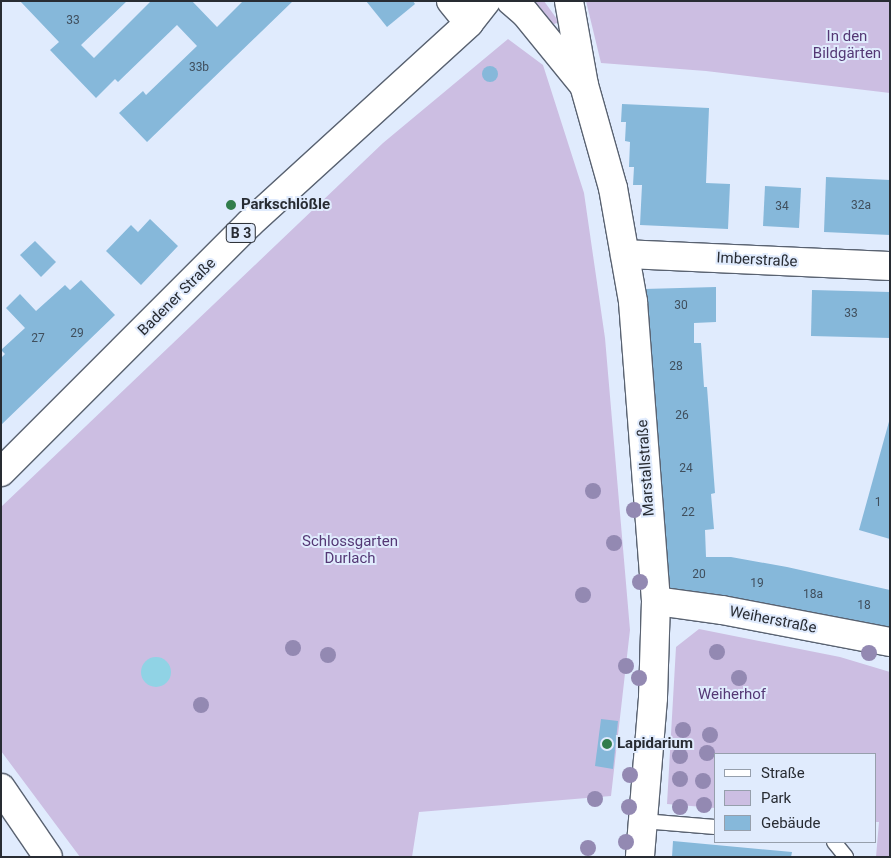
<!DOCTYPE html>
<meta charset="utf-8">
<style>
body{margin:0}
#map{position:relative;width:891px;height:858px;overflow:hidden;background:#e0ebfd;font-family:Roboto,sans-serif}
div>[style]{position:absolute}
.green>*{inset:0;background:#ccbee2}
.water>*{inset:0;background:#90d3e5}
.round{border-radius:50%}
.building>*{inset:0;background:#86b8da}
.roads{filter:drop-shadow(1px 0 #596271) drop-shadow(-1px 0 #596271) drop-shadow(0 1px #596271) drop-shadow(0 -1px #596271)}
.service>*{height:14px;margin:-7px;padding:0 7px;transform-origin:7px;border-radius:7px;background:#fff}
.minor>*{height:28px;margin:-14px;padding:0 14px;transform-origin:14px;border-radius:14px;background:#fff}
.primary>*{height:28px;margin:-14px;padding:0 14px;transform-origin:14px;border-radius:14px;background:#fff}
.trees>*{width:16px;height:16px;margin:-8px;border-radius:50%;background:#9389b2}
.dots>*{width:14px;height:14px;translate:-50% -50%;box-sizing:border-box;border:2px solid #e0ebfd;border-radius:50%}
span{translate:-50% -50%;white-space:nowrap;text-align:center;line-height:1.15;-webkit-text-stroke:4px #e0ebfd;paint-order:stroke}
.number-label{font-size:12px;color:#404f5d}
.number-label span{-webkit-text-stroke-width:0}
.shield-label span{padding:1px 4px;background:#e0ebfd;border:1px solid;border-radius:4px;-webkit-text-stroke-width:0}
.shield-label{font-size:14px;color:#282c33;font-weight:700}
.park-label{font-size:15px;color:#543875}
.poi-label{font-size:15px;color:#282c33;font-weight:700}
.left{translate:0 -50%;text-align:left}
.street-label{font-size:15px;color:#282c33}
.frame{position:absolute;inset:0;border:2px solid #282c33;pointer-events:none}
.legend{position:absolute;left:714px;top:753px;width:162px;height:90px;box-sizing:border-box;background:#e0ebfd;border:1px solid #969fac;margin:0;padding:6px 9px;list-style:none;font-size:15px;color:#282c33}
.legend li{display:flex;align-items:center;gap:10px;height:25px}
.legend b{width:25px;border:1px solid #969fac}
</style>
<div id="map">
<div class="green">
<i style="clip-path:polygon(531px 1px,544px 1px,559px 22px,552px 25px)"></i>
<i style="clip-path:polygon(586px 1px,890px 1px,890px 93px,706px 71px,601px 63px)"></i>
<i style="clip-path:polygon(508px 39px,543px 65px,584px 193px,605px 338px,630px 630px,611px 796px,419px 812px,412px 857px,80px 857px,1px 751px,1px 507px,383px 143px)"></i>
<i style="clip-path:polygon(699px 629px,840px 657px,890px 672px,890px 857px,876px 857px,879px 822px,875px 822px,875px 754px,715px 754px,715px 808px,667px 804px,676px 647px)"></i>
</div>
<div class="water">
<i class="round" style="left:141px;top:657px;width:30px;height:30px"></i>
</div>
<div class="building">
<i style="clip-path:polygon(20px 1px,127px 1px,81px 45px,94px 58px,151px 1px,192px 1px,217px 27px,243px 1px,293px 1px,147px 142px,119px 113px,143px 91px,146px 95px,197px 46px,177px 25px,118px 82px,115px 79px,96px 98px,50px 50px,59px 42px)"></i>
<i style="clip-path:polygon(366px 1px,413px 1px,415px 4px,387px 27px)"></i>
<i class="round" style="left:482px;top:66px;width:16px;height:16px"></i>
<i style="clip-path:polygon(622px 104px,709px 108px,706px 183px,730px 184px,728px 229px,640px 225px,642px 185px,633px 185px,634px 167px,629px 167px,630px 142px,625px 141px,626px 122px,621px 122px)"></i>
<i style="clip-path:polygon(826px 177px,890px 180px,890px 235px,824px 232px)"></i>
<i style="clip-path:polygon(765px 186px,801px 188px,799px 228px,763px 226px)"></i>
<i style="clip-path:polygon(150px 219px,178px 246px,141px 285px,106px 251px,131px 225px,138px 232px)"></i>
<i style="clip-path:polygon(35px 241px,56px 262px,41px 277px,20px 255px)"></i>
<i style="clip-path:polygon(81px 280px,115px 315px,1px 425px,1px 358px,5px 354px,1px 350px,25px 328px,6px 308px,20px 294px,36px 311px,65px 285px,70px 290px)"></i>
<i style="clip-path:polygon(716px 287px,716px 322px,694px 323px,694px 343px,701px 343px,704px 387px,707px 387px,715px 493px,711px 494px,714px 529px,705px 530px,706px 557px,731px 557px,787px 567px,890px 590px,890px 633px,670px 592px,644px 289px)"></i>
<i style="clip-path:polygon(812px 290px,890px 292px,890px 338px,811px 336px)"></i>
<i style="clip-path:polygon(890px 418px,890px 539px,859px 530px)"></i>
<i style="clip-path:polygon(601px 719px,618px 721px,613px 769px,595px 766px)"></i>
<i style="clip-path:polygon(673px 841px,792px 852px,791px 857px,672px 857px)"></i>
</div>
<div class="roads">
<div class="service">
<i style="left:643px;top:821px;width:72px;rotate:4.8deg"></i>
<i style="left:834px;top:842px;width:19px;rotate:51deg"></i>
</div>
<div class="minor">
<i style="left:451px;top:1px;width:28px;rotate:51deg"></i>
<i style="left:511px;top:1px;width:18px;rotate:41deg"></i>
<i style="left:525px;top:13px;width:92px;rotate:50.8deg"></i>
<i style="left:569px;top:1px;width:85px;rotate:79.9deg"></i>
<i style="left:584px;top:85px;width:107px;rotate:74.3deg"></i>
<i style="left:613px;top:188px;width:116px;rotate:80deg"></i>
<i style="left:633px;top:302px;width:300px;rotate:85.6deg"></i>
<i style="left:656px;top:601px;width:97px;rotate:91.8deg"></i>
<i style="left:653px;top:698px;width:160px;rotate:94.7deg"></i>
<i style="left:625px;top:254px;width:265px;rotate:2.6deg"></i>
<i style="left:656px;top:601px;width:67px;rotate:7.8deg"></i>
<i style="left:722px;top:610px;width:171px;rotate:10.8deg"></i>
<i style="left:1px;top:788px;width:83px;rotate:55.7deg"></i>
</div>
<div class="primary">
<i style="left:1px;top:472px;width:351px;rotate:-45deg"></i>
<i style="left:249px;top:224px;width:298px;rotate:-42.4deg"></i>
<i style="left:469px;top:23px;width:28px;rotate:-52deg"></i>
</div>
</div>
<div class="trees">
<i style="left:593px;top:491px"></i>
<i style="left:634px;top:510px"></i>
<i style="left:614px;top:543px"></i>
<i style="left:640px;top:582px"></i>
<i style="left:583px;top:595px"></i>
<i style="left:293px;top:648px"></i>
<i style="left:717px;top:652px"></i>
<i style="left:869px;top:653px"></i>
<i style="left:328px;top:655px"></i>
<i style="left:626px;top:666px"></i>
<i style="left:639px;top:678px"></i>
<i style="left:739px;top:678px"></i>
<i style="left:201px;top:705px"></i>
<i style="left:683px;top:730px"></i>
<i style="left:710px;top:735px"></i>
<i style="left:707px;top:753px"></i>
<i style="left:680px;top:756px"></i>
<i style="left:630px;top:775px"></i>
<i style="left:680px;top:779px"></i>
<i style="left:703px;top:781px"></i>
<i style="left:595px;top:799px"></i>
<i style="left:704px;top:805px"></i>
<i style="left:629px;top:807px"></i>
<i style="left:680px;top:807px"></i>
<i style="left:626px;top:842px"></i>
<i style="left:588px;top:848px"></i>
</div>
<div class="dots">
<i style="left:231px;top:205px;background:#317d4b"></i>
<i style="left:607px;top:744px;background:#317d4b"></i>
</div>
<div class="number-label">
<span style="left:73px;top:21px">33</span>
<span style="left:199px;top:68px">33b</span>
<span style="left:861px;top:206px">32a</span>
<span style="left:782px;top:207px">34</span>
<span style="left:681px;top:306px">30</span>
<span style="left:851px;top:314px">33</span>
<span style="left:77px;top:334px">29</span>
<span style="left:38px;top:339px">27</span>
<span style="left:676px;top:367px">28</span>
<span style="left:682px;top:416px">26</span>
<span style="left:686px;top:469px">24</span>
<span style="left:878px;top:503px">1</span>
<span style="left:688px;top:513px">22</span>
<span style="left:699px;top:575px">20</span>
<span style="left:757px;top:584px">19</span>
<span style="left:813px;top:595px">18a</span>
<span style="left:864px;top:606px">18</span>
</div>
<div class="shield-label">
<span style="left:241px;top:233px">B 3</span>
</div>
<div class="park-label">
<span style="left:847px;top:45px">In den<br>Bildgärten</span>
<span style="left:350px;top:550px">Schlossgarten<br>Durlach</span>
<span style="left:732px;top:695px">Weiherhof</span>
</div>
<div class="poi-label">
<span class="left" style="left:241px;top:205px">Parkschlößle</span>
<span class="left" style="left:617px;top:744px">Lapidarium</span>
</div>
<div class="street-label">
<span style="left:757px;top:260px;rotate:3deg">Imberstraße</span>
<span style="left:177px;top:297px;rotate:-45deg">Badener Straße</span>
<span style="left:646px;top:468px;rotate:-94deg">Marstallstraße</span>
<span style="left:773px;top:620px;rotate:11deg">Weiherstraße</span>
</div>
<div class="frame"></div>
<ul class="legend">
<li><b style="height:6px;background:#fff"></b>Straße</li>
<li><b style="height:14px;background:#ccbee2"></b>Park</li>
<li><b style="height:14px;background:#86b8da"></b>Gebäude</li>
</ul>
</div>
